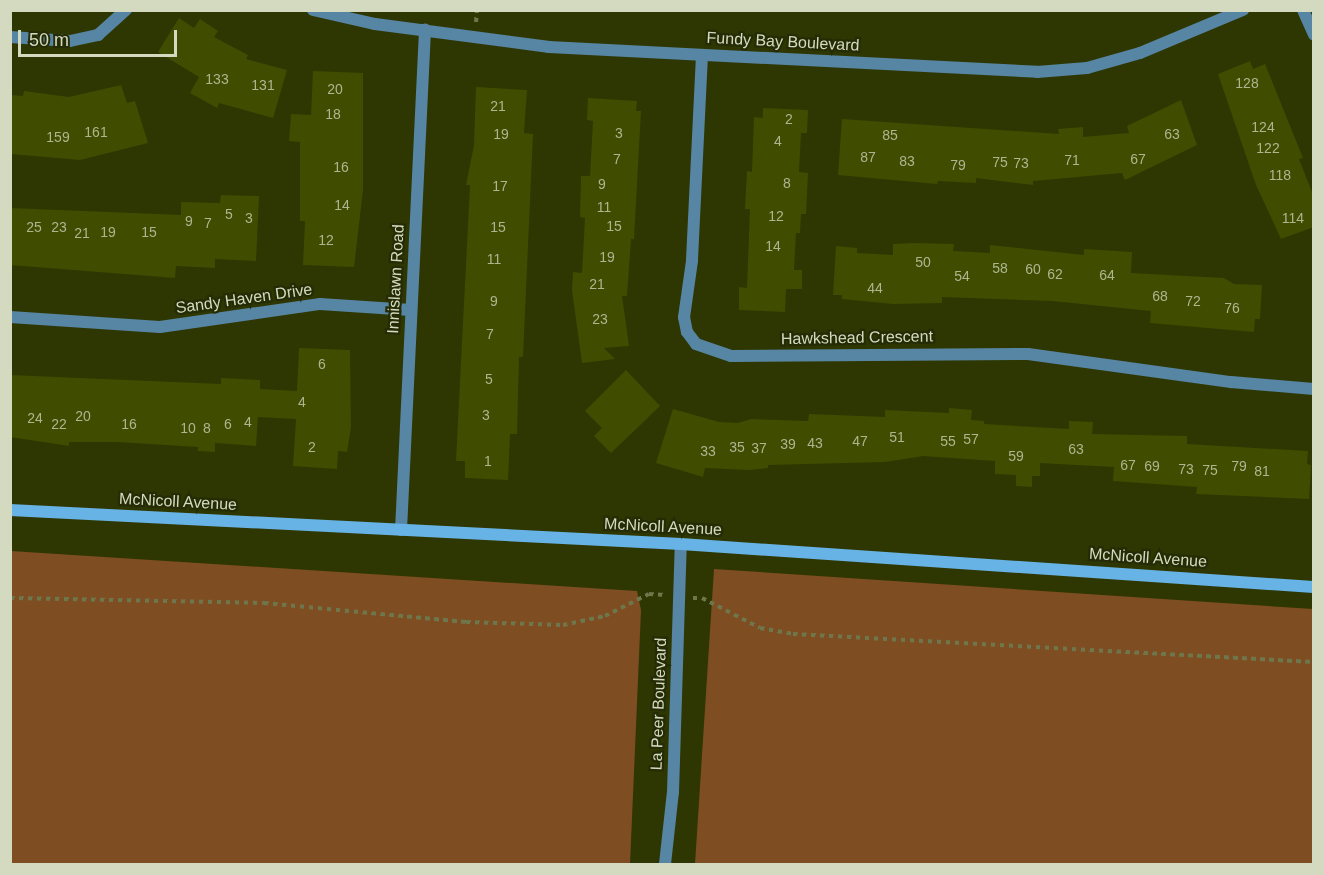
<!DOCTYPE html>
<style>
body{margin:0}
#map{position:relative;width:1324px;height:875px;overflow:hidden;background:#2e3701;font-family:Arial,sans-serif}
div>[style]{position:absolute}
.green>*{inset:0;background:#7e4d22}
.building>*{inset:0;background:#404c00}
.path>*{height:4px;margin-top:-2px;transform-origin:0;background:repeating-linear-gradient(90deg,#6e764b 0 4.5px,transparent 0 9px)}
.minor>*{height:12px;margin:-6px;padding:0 6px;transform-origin:6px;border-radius:6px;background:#5785a4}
.tertiary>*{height:12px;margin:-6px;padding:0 6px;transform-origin:6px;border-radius:6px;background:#5785a4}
.secondary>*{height:12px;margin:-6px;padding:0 6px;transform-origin:6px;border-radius:6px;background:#68b3e5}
span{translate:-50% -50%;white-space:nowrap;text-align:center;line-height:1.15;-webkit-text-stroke:4.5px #252c05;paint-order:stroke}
.number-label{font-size:14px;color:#aeb690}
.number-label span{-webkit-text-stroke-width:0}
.street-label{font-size:16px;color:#d3dac0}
.frame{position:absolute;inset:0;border:12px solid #d3dac0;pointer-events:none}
.scale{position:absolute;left:18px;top:30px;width:159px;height:27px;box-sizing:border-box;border:3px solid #d3dac0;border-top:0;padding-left:8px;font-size:18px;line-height:21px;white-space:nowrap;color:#d3dac0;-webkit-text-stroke:4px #252c05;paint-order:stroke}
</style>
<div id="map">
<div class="green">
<i style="clip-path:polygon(11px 551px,637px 591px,641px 610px,630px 864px,11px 864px)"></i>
<i style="clip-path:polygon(714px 569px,1313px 609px,1313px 864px,695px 864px)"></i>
</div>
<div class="building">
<i style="clip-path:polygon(179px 18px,194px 28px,200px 19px,218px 31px,214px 37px,248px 55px,246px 59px,287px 70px,273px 118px,219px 103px,217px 108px,190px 93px,199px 77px,158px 52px)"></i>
<i style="clip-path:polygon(1250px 61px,1253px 69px,1265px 64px,1303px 158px,1299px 159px,1314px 197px,1314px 227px,1281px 239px,1256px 185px,1218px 74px)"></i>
<i style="clip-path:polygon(313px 71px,363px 73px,363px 190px,354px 267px,303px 265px,305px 221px,300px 221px,300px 142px,289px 141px,291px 114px,311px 115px)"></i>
<i style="clip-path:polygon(121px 85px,127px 103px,135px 101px,148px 143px,80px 160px,11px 154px,10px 95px,23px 96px,24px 91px,69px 97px)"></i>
<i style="clip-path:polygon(476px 87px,527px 90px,524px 133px,533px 134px,523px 357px,519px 357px,517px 434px,510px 434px,508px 480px,465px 478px,465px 461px,456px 461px,470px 185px,466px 185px,474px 145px)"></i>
<i style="clip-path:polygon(588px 98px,637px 101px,636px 111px,641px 111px,634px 239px,631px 239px,627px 296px,622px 296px,629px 346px,604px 348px,615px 359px,582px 363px,572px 290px,573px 272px,582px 273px,585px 218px,580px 217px,581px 176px,590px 176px,593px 121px,587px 120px)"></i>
<i style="clip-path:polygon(1181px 100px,1197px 145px,1125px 180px,1122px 173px,1033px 181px,1033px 185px,976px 178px,976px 183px,938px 181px,937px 184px,838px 175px,842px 119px,1059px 134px,1058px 129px,1083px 127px,1083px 137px,1129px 133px,1127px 126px)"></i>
<i style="clip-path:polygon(763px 108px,808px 110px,807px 133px,801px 133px,799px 172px,808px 173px,806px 214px,801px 214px,800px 233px,796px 233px,794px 270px,802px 270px,802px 289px,786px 289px,785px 312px,739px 310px,739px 287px,747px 288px,750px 209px,745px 209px,747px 171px,752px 172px,754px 117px,763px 118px)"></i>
<i style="clip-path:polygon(221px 195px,259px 196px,256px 261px,215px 259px,215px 268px,176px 266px,175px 278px,10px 265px,10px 208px,181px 215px,181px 202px,220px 203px)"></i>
<i style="clip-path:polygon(915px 243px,954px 244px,953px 251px,990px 253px,990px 245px,1084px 255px,1084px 249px,1132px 252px,1131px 273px,1224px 278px,1234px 284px,1262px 285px,1260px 319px,1255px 319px,1254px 332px,1150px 323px,1151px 311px,1052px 301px,942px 297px,942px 303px,893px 304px,842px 299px,842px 295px,833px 295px,836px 246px,857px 248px,857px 253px,893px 255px,893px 244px)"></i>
<i style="clip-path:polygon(299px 348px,350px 350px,351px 427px,347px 452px,338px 451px,337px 469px,293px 466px,296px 419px,258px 417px,256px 446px,215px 443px,215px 452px,198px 451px,198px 447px,117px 442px,69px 442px,69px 446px,10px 437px,10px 375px,221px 384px,221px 378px,260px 380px,260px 389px,297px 391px)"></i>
<i style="clip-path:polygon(626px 370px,660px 406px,611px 453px,594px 436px,602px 428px,585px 411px)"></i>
<i style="clip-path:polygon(949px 408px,972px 410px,971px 420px,984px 421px,984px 424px,1069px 429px,1069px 421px,1093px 422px,1092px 434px,1187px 436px,1187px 444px,1308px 451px,1307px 464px,1311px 465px,1309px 499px,1196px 494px,1197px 487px,1113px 481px,1114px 467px,1040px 463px,1040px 476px,1032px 476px,1032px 487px,1016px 486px,1016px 475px,995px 474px,995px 461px,923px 456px,885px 462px,768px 465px,768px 468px,749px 470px,705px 468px,703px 477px,656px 463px,673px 409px,719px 422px,738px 423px,751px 419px,808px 421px,809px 414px,885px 417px,885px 410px,949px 413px)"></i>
</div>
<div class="path">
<i style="left:476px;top:22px;width:12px;rotate:-85deg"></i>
<i style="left:10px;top:598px;width:254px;rotate:1.1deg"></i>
<i style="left:264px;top:603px;width:203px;rotate:5.4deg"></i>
<i style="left:466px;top:622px;width:97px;rotate:1.8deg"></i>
<i style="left:563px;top:625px;width:43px;rotate:-12.1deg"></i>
<i style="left:605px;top:616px;width:49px;rotate:-26.6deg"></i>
<i style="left:649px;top:594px;width:16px;rotate:4deg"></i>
<i style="left:693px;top:598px;width:9px"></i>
<i style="left:702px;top:598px;width:65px;rotate:27.3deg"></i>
<i style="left:760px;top:628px;width:34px;rotate:10deg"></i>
<i style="left:793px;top:634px;width:522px;rotate:3.08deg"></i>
</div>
<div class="minor">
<i style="left:1303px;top:10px;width:27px;rotate:66deg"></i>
<i style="left:10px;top:37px;width:60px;rotate:3.8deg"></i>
<i style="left:70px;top:41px;width:29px;rotate:-12deg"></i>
<i style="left:98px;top:35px;width:38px;rotate:-42deg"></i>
<i style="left:702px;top:55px;width:206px;rotate:92.8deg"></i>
<i style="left:692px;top:261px;width:57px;rotate:98.1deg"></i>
<i style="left:684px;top:317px;width:15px;rotate:79deg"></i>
<i style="left:687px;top:332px;width:15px;rotate:53deg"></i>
<i style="left:696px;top:344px;width:37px;rotate:19deg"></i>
<i style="left:731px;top:356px;width:297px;rotate:-0.4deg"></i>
<i style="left:1028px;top:354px;width:205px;rotate:7.9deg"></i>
<i style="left:1231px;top:382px;width:83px;rotate:4.8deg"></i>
<i style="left:10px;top:317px;width:150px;rotate:3.8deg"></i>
<i style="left:160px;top:327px;width:162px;rotate:-8.2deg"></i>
<i style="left:320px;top:304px;width:91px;rotate:3.8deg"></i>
</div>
<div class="tertiary">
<i style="left:313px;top:10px;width:64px;rotate:12.7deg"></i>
<i style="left:375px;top:24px;width:176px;rotate:7.5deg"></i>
<i style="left:549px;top:47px;width:489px;rotate:2.9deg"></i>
<i style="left:1037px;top:72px;width:50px;rotate:-4.6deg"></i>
<i style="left:1087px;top:68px;width:55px;rotate:-15.8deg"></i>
<i style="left:1140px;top:53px;width:112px;rotate:-22.7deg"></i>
<i style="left:401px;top:530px;width:501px;rotate:-87.25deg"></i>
<i style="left:665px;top:864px;width:72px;rotate:-83.7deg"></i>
<i style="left:673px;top:792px;width:248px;rotate:-88.2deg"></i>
</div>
<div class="secondary">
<i style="left:10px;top:510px;width:672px;rotate:2.9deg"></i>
<i style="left:681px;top:544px;width:634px;rotate:3.89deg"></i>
</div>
<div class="number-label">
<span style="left:217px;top:79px">133</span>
<span style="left:1247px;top:83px">128</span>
<span style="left:263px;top:85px">131</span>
<span style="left:335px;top:89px">20</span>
<span style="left:498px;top:106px">21</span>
<span style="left:333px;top:114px">18</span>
<span style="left:789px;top:119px">2</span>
<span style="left:1263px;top:127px">124</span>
<span style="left:96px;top:132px">161</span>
<span style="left:619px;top:133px">3</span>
<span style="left:501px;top:134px">19</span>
<span style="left:1172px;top:134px">63</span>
<span style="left:890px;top:135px">85</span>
<span style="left:58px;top:137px">159</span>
<span style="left:778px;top:141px">4</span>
<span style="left:1268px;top:148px">122</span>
<span style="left:868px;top:157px">87</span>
<span style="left:617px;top:159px">7</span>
<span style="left:1138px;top:159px">67</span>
<span style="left:1072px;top:160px">71</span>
<span style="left:907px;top:161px">83</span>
<span style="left:1000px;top:162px">75</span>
<span style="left:1021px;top:163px">73</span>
<span style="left:958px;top:165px">79</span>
<span style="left:341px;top:167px">16</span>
<span style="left:1280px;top:175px">118</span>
<span style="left:787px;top:183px">8</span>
<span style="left:602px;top:184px">9</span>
<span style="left:500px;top:186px">17</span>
<span style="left:342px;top:205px">14</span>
<span style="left:604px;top:207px">11</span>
<span style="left:229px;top:214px">5</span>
<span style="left:776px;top:216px">12</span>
<span style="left:249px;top:218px">3</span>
<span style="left:1293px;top:218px">114</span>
<span style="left:189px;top:221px">9</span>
<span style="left:208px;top:223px">7</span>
<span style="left:614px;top:226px">15</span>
<span style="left:34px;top:227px">25</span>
<span style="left:59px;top:227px">23</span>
<span style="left:498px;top:227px">15</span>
<span style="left:108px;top:232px">19</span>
<span style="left:149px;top:232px">15</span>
<span style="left:82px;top:233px">21</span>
<span style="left:326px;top:240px">12</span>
<span style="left:773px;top:246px">14</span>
<span style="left:607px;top:257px">19</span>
<span style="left:494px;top:259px">11</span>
<span style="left:923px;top:262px">50</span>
<span style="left:1000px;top:268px">58</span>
<span style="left:1033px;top:269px">60</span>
<span style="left:1055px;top:274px">62</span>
<span style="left:1107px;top:275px">64</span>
<span style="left:962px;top:276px">54</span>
<span style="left:597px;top:284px">21</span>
<span style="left:875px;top:288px">44</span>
<span style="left:1160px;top:296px">68</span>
<span style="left:494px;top:301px">9</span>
<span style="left:1193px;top:301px">72</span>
<span style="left:1232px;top:308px">76</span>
<span style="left:600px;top:319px">23</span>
<span style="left:490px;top:334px">7</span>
<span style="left:322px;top:364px">6</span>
<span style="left:489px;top:379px">5</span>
<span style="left:302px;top:402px">4</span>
<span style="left:486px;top:415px">3</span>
<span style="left:83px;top:416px">20</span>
<span style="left:35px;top:418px">24</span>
<span style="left:248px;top:422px">4</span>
<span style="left:59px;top:424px">22</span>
<span style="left:129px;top:424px">16</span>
<span style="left:228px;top:424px">6</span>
<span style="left:188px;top:428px">10</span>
<span style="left:207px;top:428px">8</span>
<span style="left:897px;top:437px">51</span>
<span style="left:971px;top:439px">57</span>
<span style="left:860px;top:441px">47</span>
<span style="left:948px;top:441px">55</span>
<span style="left:815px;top:443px">43</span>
<span style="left:788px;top:444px">39</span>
<span style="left:312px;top:447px">2</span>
<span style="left:737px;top:447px">35</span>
<span style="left:759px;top:448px">37</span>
<span style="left:1076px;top:449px">63</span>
<span style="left:708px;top:451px">33</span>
<span style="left:1016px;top:456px">59</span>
<span style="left:488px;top:461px">1</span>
<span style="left:1128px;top:465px">67</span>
<span style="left:1152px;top:466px">69</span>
<span style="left:1239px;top:466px">79</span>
<span style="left:1186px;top:469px">73</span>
<span style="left:1210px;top:470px">75</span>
<span style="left:1262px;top:471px">81</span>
</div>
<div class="street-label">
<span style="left:783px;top:42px;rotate:3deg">Fundy Bay Boulevard</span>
<span style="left:396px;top:279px;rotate:-87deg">Innislawn Road</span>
<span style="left:244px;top:299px;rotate:-8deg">Sandy Haven Drive</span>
<span style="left:857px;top:338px;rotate:-1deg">Hawkshead Crescent</span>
<span style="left:178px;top:502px;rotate:3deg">McNicoll Avenue</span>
<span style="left:663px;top:527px;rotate:3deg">McNicoll Avenue</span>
<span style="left:1148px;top:558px;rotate:4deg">McNicoll Avenue</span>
<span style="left:659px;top:704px;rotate:-88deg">La Peer Boulevard</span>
</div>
<div class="frame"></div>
<div class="scale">50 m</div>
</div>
